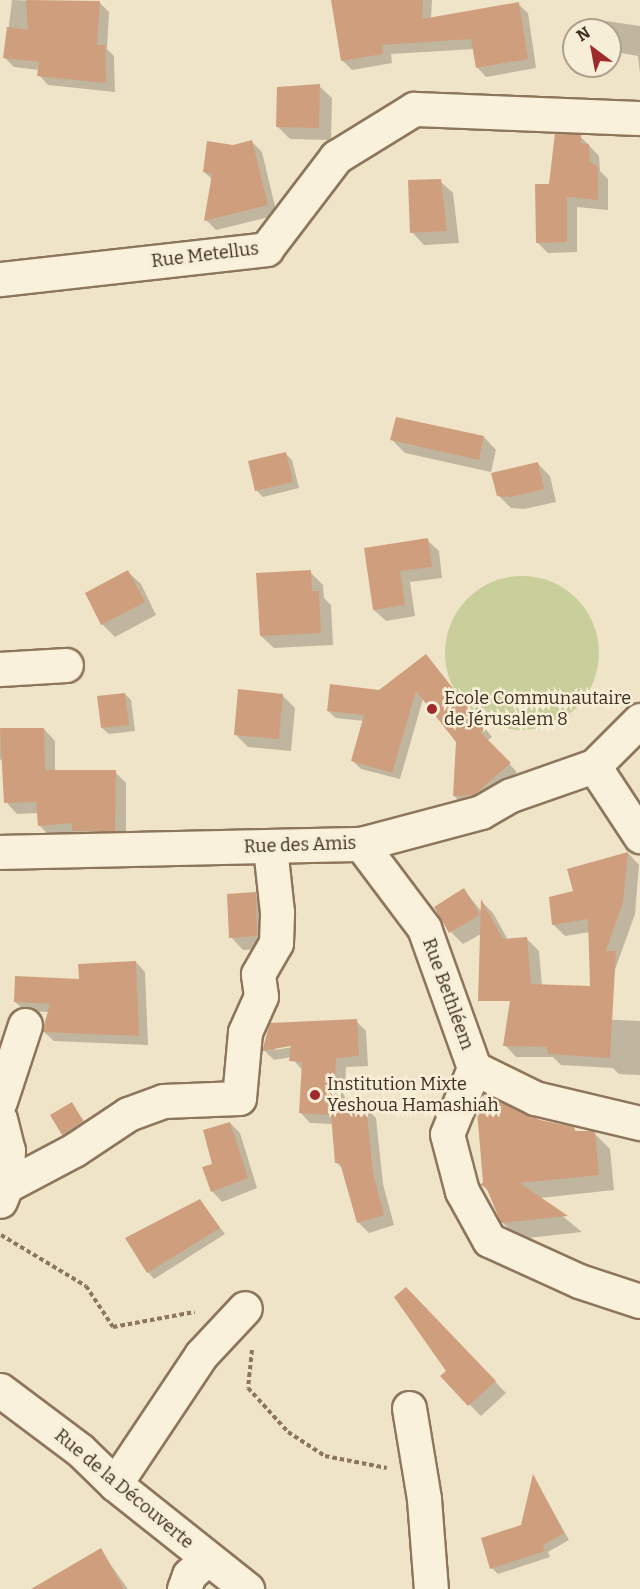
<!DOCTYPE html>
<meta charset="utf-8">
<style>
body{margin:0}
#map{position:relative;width:640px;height:1589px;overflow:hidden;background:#f0e4c8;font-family:Bitter,serif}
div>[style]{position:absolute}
.green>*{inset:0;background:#c9cf9b}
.round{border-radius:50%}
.shadow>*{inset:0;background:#0003}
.building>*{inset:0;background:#cf9f7d}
.path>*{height:4px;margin-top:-2px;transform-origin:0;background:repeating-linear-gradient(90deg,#8d765c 0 4.5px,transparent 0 7.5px)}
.roads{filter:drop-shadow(2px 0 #8d765c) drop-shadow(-2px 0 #8d765c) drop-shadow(0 2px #8d765c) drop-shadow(0 -2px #8d765c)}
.minor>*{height:33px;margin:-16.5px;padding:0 16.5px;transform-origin:16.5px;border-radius:16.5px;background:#faf1dc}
.dots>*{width:16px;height:16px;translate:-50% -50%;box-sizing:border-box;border:3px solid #f7eed8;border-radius:50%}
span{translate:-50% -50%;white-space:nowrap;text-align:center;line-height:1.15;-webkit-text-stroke:5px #f7eed8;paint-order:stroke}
.street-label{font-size:18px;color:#3d2e20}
.poi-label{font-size:18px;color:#3d2e20}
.left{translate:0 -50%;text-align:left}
.north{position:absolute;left:562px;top:18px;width:60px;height:60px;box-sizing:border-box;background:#f7eed8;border:2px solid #ada18e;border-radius:50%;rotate:328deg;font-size:16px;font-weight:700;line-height:24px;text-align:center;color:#3d2e20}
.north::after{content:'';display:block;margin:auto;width:21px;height:27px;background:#9e2a2b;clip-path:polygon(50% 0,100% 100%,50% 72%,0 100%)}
</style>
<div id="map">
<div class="green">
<i class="round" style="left:445px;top:576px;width:154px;height:154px"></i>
</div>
<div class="shadow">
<i style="clip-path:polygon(12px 0,100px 3px,109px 12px,107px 49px,114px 56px,115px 92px,48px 85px,39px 75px,39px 70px,14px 67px,5px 58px)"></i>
<i style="clip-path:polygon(382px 0,432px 0,431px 19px,518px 4px,528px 13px,536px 68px,486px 77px,477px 67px,474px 49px,391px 54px,392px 63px,352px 70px,342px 60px)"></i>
<i style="clip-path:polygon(599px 20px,640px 26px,640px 74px,638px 56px,610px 51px,610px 30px,598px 30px)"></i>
<i style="clip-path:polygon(319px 86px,332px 98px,331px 140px,290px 139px,278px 127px)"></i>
<i style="clip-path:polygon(580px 136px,599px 156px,600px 171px,608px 179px,608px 210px,577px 207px,577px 252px,548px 253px,537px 242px,550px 186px)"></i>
<i style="clip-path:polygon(252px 142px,262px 152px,277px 215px,216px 230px,206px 220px,213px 180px,204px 172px)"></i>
<i style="clip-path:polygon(440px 181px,453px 193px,459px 243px,424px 245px,412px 232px)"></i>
<i style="clip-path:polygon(484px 437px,496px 450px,491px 472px,405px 453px,392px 440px)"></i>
<i style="clip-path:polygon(286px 454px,292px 460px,299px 488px,263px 497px,257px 491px,250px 462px)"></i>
<i style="clip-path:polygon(537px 463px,550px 476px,556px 502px,524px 509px,511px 508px,498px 495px)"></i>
<i style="clip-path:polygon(427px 540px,439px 551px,442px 578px,410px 582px,415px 616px,386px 621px,374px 610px,365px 549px)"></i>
<i style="clip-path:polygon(128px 572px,141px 584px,156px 615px,115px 637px,102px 624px)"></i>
<i style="clip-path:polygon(310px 572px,323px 585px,324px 598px,331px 605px,333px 645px,274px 648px,261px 636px)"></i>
<i style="clip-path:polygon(426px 656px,492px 737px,487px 741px,517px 772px,492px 796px,462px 804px,454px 796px,458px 742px,423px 699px,400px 779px,361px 769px,353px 761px,364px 721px,336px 718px,328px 711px,380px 692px)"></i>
<i style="clip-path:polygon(125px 694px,131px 700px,135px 731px,109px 734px,102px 728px)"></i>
<i style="clip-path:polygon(282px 695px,295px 708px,291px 751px,248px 747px,235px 734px)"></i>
<i style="clip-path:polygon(44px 729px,55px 741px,55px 771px,115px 772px,126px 783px,126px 841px,51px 837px,40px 826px,39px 813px,17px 814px,6px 802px,6px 765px,0 759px,0 730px)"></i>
<i style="clip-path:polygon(628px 853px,639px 865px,635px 914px,604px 1000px,590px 932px,565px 936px,553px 924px,575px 892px)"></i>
<i style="clip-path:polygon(464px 890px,482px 912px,482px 902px,493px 913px,508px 940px,526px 938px,539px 951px,542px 986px,493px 988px,481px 934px,463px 944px,451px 932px)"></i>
<i style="clip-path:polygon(255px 894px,268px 906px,269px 948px,243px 950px,231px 937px)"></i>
<i style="clip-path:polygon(136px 962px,145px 972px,148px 1045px,54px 1041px,44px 1032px,49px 1012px,25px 1011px,15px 1002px)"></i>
<i style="clip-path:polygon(510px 1015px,640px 1021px,640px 1075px,619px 1074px,613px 1068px,561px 1065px,553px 1057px,516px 1057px,505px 1045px)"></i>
<i style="clip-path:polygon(evenodd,356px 1021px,366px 1031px,368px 1066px,346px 1067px,344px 1110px,366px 1108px,376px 1118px,383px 1184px,394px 1225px,369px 1233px,358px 1222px,344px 1170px,337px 1163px,333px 1124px,310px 1123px,300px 1112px,303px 1071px,291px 1057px,274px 1060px,264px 1050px,356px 1021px,298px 1043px,298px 1046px,275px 1050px,275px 1047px,298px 1043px)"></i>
<i style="clip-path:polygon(72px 1104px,89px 1128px,69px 1140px,63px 1134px)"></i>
<i style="clip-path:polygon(540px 1121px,573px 1128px,578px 1133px,594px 1133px,610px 1149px,614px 1190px,540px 1198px,582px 1232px,519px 1239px,502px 1222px,490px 1193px,482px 1185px)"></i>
<i style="clip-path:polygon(230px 1123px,240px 1133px,257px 1188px,222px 1202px,212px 1191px,214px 1165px)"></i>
<i style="clip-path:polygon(200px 1201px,225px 1234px,154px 1279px,148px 1272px)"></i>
<i style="clip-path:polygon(417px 1300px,506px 1393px,481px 1416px,442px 1377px,448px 1371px)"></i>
<i style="clip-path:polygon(534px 1477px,569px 1540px,548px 1552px,550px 1557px,498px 1574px,492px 1568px,523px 1526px)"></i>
<i style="clip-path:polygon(100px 1550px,128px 1589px,34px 1589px)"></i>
</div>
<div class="building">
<i style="clip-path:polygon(26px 0,100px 1px,97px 45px,105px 45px,106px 83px,37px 76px,39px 62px,3px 58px,7px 27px,28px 30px)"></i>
<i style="clip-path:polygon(331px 0,423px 0,422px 19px,519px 2px,528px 59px,476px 68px,471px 39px,382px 45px,383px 54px,341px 61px)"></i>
<i style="clip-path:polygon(320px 84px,319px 128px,276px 127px,277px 87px)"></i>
<i style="clip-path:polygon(555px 133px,581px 134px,581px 143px,589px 144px,590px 162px,598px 167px,598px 200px,567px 197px,567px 242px,536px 243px,535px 184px,549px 184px)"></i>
<i style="clip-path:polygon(252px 140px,268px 205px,204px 221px,212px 174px,203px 172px,207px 141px,233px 145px)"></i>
<i style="clip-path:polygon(441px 179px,447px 231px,410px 233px,408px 180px)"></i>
<i style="clip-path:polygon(396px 417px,484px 436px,479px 460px,390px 440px)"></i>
<i style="clip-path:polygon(286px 452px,293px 482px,255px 491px,248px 461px)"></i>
<i style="clip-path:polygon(538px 462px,544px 489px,511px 497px,497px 496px,491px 473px)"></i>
<i style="clip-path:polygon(428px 538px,432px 567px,400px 571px,405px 605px,373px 610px,364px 548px)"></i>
<i style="clip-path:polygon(128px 570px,145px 602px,101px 625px,85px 593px)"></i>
<i style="clip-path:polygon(311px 570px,312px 591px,319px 591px,321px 633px,260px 636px,256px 573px)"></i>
<i style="clip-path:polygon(426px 654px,485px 729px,480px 732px,511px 763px,474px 795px,453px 796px,456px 742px,416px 691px,392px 773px,351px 761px,364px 715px,327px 711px,330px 684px,379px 690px)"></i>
<i style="clip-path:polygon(238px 689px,283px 694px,279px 739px,234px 735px)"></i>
<i style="clip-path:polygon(125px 693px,129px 725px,101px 728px,97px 696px)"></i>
<i style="clip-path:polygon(0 728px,44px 728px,45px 770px,116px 770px,115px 831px,72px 831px,72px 823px,38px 826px,36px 802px,4px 803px)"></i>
<i style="clip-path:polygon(628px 852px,623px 902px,606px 951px,616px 951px,610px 1058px,548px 1054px,547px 1047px,503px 1046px,510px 1001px,478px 1001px,481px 899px,503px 939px,527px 937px,531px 984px,590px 986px,588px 919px,552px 925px,549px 897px,573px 891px,567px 869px)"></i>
<i style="clip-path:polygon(464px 888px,480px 915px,449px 933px,434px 907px)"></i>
<i style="clip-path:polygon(256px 892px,257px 936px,229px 938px,227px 894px)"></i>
<i style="clip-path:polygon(136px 961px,139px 1036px,42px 1032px,50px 1004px,14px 1002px,15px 976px,79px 979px,78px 964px)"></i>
<i style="clip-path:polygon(357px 1019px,359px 1056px,336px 1058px,333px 1109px,366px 1106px,373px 1173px,384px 1215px,357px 1223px,340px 1163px,335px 1163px,331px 1115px,299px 1113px,302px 1062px,289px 1061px,291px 1046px,262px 1051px,270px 1023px)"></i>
<i style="clip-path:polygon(499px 1101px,540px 1120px,574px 1127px,575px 1131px,595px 1131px,599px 1175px,520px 1183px,568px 1216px,501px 1223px,486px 1187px,480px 1185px,483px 1182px,477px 1111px,480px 1102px)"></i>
<i style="clip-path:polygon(72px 1102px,83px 1121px,62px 1135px,50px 1115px)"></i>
<i style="clip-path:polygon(230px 1122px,248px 1178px,211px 1192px,202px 1167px,212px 1164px,203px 1130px)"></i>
<i style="clip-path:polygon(200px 1199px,220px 1228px,147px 1273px,125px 1238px)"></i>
<i style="clip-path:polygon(406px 1287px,496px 1381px,468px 1406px,440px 1376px,446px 1371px,394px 1297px)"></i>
<i style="clip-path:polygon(533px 1474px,564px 1533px,543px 1545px,545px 1551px,490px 1569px,481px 1538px,521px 1525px)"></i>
<i style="clip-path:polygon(101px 1548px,124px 1589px,31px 1589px)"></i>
</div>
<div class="path">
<i style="left:1px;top:1235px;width:99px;rotate:31deg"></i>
<i style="left:86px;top:1286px;width:49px;rotate:56.6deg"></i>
<i style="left:113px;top:1327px;width:83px;rotate:-10.4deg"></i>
<i style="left:252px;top:1350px;width:38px;rotate:96deg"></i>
<i style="left:248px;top:1388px;width:59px;rotate:47.7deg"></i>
<i style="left:288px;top:1432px;width:44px;rotate:33deg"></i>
<i style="left:325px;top:1456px;width:63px;rotate:11deg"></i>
</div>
<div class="roads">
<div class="minor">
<i style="left:0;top:279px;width:268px;rotate:-6.4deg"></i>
<i style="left:266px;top:249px;width:116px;rotate:-52.7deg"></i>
<i style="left:336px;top:157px;width:92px;rotate:-31.6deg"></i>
<i style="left:414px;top:109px;width:226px;rotate:2.3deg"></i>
<i style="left:0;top:669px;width:66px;rotate:-3.5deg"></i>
<i style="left:594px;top:766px;width:84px;rotate:56.7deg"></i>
<i style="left:361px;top:844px;width:105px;rotate:53.1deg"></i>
<i style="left:424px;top:928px;width:149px;rotate:70.3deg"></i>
<i style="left:474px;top:1068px;width:71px;rotate:112.2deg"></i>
<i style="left:447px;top:1134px;width:59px;rotate:75.3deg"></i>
<i style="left:462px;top:1191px;width:56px;rotate:61.1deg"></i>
<i style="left:489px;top:1240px;width:99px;rotate:24.5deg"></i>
<i style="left:579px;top:1281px;width:64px;rotate:18.2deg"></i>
<i style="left:0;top:852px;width:361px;rotate:-1.3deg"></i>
<i style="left:361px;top:844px;width:124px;rotate:-14.9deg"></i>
<i style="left:481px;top:812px;width:34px;rotate:-30deg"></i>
<i style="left:511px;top:795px;width:88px;rotate:-19.3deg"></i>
<i style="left:594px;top:766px;width:65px;rotate:-45deg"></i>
<i style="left:474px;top:1068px;width:68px;rotate:26.2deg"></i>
<i style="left:535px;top:1098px;width:108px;rotate:13.4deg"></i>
<i style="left:0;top:1101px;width:80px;rotate:-71.8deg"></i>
<i style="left:0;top:1119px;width:32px;rotate:76deg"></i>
<i style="left:8px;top:1150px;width:36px;rotate:93deg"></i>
<i style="left:6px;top:1186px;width:16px;rotate:112deg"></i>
<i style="left:6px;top:1186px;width:77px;rotate:-27.9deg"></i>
<i style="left:74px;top:1150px;width:65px;rotate:-33.7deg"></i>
<i style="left:128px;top:1114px;width:37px;rotate:-20deg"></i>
<i style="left:163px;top:1101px;width:76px;rotate:-2.3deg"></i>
<i style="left:239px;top:1098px;width:66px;rotate:-84.8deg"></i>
<i style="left:245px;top:1032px;width:39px;rotate:-66deg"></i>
<i style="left:261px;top:996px;width:22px;rotate:-98deg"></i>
<i style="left:258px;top:974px;width:36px;rotate:-60deg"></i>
<i style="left:276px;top:943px;width:31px;rotate:-88deg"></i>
<i style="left:277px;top:912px;width:64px;rotate:-96.2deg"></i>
<i style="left:0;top:1390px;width:100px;rotate:36.9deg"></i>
<i style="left:80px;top:1450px;width:49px;rotate:44.2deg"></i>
<i style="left:115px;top:1484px;width:169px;rotate:38.5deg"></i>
<i style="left:409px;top:1408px;width:92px;rotate:80.6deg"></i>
<i style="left:424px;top:1499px;width:90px;rotate:85.6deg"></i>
<i style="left:115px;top:1484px;width:155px;rotate:-56.3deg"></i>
<i style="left:201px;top:1355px;width:64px;rotate:-46.9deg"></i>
<i style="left:184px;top:1589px;width:15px;rotate:-70deg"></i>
<i style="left:189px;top:1575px;width:25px;rotate:-42deg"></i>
</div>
</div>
<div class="dots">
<i style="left:432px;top:709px;background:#9e2a2b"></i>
<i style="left:315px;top:1095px;background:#9e2a2b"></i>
</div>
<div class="street-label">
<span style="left:205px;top:255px;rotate:-7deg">Rue Metellus</span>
<span style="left:300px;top:845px;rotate:-2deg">Rue des Amis</span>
<span style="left:448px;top:994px;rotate:70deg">Rue Bethléem</span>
<span style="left:124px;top:1489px;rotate:40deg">Rue de la Découverte</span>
</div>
<div class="poi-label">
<span class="left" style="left:444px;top:709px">Ecole Communautaire<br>de Jérusalem 8</span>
<span class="left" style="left:327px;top:1095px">Institution Mixte<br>Yeshoua Hamashiah</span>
</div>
<div class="north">N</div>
</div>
